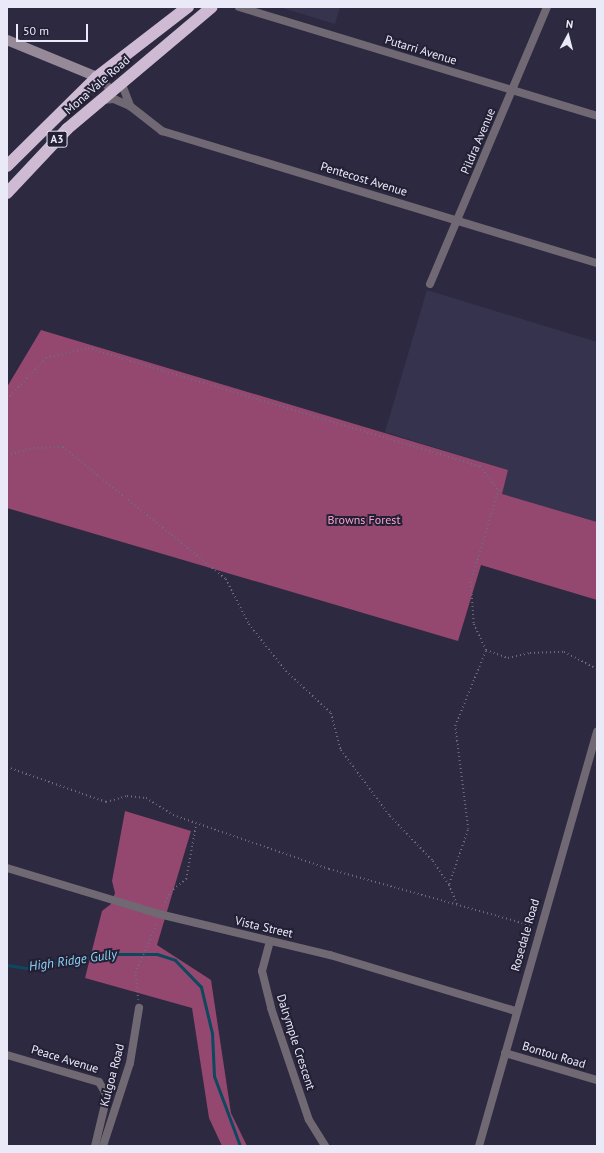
<!DOCTYPE html>
<style>
body{margin:0}
#map{position:relative;width:604px;height:1153px;overflow:hidden;background:#2c2940;font-family:"PT Sans",sans-serif}
div>[style]{position:absolute}
.built>*{inset:0;background:#36334e}
.forest>*{inset:0;background:#94476f}
.stream>*{height:3px;margin:-1.5px;padding:0 1.5px;transform-origin:1.5px;border-radius:1.5px;background:#0c485e}
.path>*{height:1.5px;margin-top:-0.75px;transform-origin:0;background:repeating-linear-gradient(90deg,#6e6b7f 0 1px,transparent 0 4px)}
.street>*{height:8px;margin:-4px;padding:0 4px;transform-origin:4px;border-radius:4px;background:#706872}
.secondary>*{height:10px;margin:-5px;padding:0 5px;transform-origin:5px;border-radius:5px;background:#968a99}
.highway>*{height:12px;margin:-6px;padding:0 6px;transform-origin:6px;border-radius:6px;background:#cebad3}
span{translate:-50% -50%;white-space:nowrap;text-align:center;line-height:1.15;-webkit-text-stroke:4px #232035;paint-order:stroke}
.shield-label span{padding:1px 3px;background:#232035;border:1px solid;border-radius:3px;-webkit-text-stroke-width:0}
.shield-label{font-size:11px;color:#eae9f8;font-weight:700}
.street-label{font-size:12px;color:#eae9f8}
.park-label{font-size:12px;color:#f7a0ca}
.water-label{font-size:13px;color:#8cd5f7;font-style:italic}
.frame{position:absolute;inset:0;border:8px solid #eae9f8;pointer-events:none}
.north{position:absolute;left:548px;top:16px;width:40px;height:40px;-webkit-text-stroke:3px #232035;paint-order:stroke;rotate:7deg;font-size:11px;font-weight:700;line-height:16px;text-align:center;color:#eae9f8}
.north::after{content:'';display:block;margin:auto;width:14px;height:18px;background:#eae9f8;clip-path:polygon(50% 0,100% 100%,50% 72%,0 100%)}
.scale{position:absolute;left:16px;top:24px;width:72px;height:18px;box-sizing:border-box;border:2px solid #eae9f8;border-top:0;padding-left:5px;font-size:12px;line-height:14px;white-space:nowrap;color:#eae9f8;-webkit-text-stroke:3px #232035;paint-order:stroke}
</style>
<div id="map">
<div class="built">
<i style="clip-path:polygon(279px 7px,340px 7px,335px 24px)"></i>
<i style="clip-path:polygon(427px 290px,597px 342px,597px 522px,501px 494px,508px 470px,385px 432px)"></i>
</div>
<div class="forest">
<i style="clip-path:polygon(41px 330px,508px 470px,502px 494px,597px 522px,597px 600px,481px 565px,458px 641px,7px 508px,7px 387px)"></i>
<i style="clip-path:polygon(125px 811px,191px 831px,157px 945px,211px 980px,231px 1113px,247px 1146px,222px 1146px,209px 1118px,192px 1008px,85px 978px,102px 911px,111px 904px,115px 893px,112px 881px)"></i>
</div>
<div class="stream">
<i style="left:7px;top:965px;width:19px;rotate:9deg"></i>
<i style="left:26px;top:968px;width:82px;rotate:-9.8deg"></i>
<i style="left:107px;top:954px;width:50px"></i>
<i style="left:157px;top:954px;width:19px;rotate:18deg"></i>
<i style="left:175px;top:960px;width:37px;rotate:46deg"></i>
<i style="left:201px;top:987px;width:47px;rotate:76.6deg"></i>
<i style="left:212px;top:1033px;width:43px;rotate:87.3deg"></i>
<i style="left:214px;top:1076px;width:75px;rotate:69.6deg"></i>
</div>
<div class="path">
<i style="left:7px;top:399px;width:57px;rotate:-46.4deg"></i>
<i style="left:46px;top:358px;width:43px;rotate:-13.4deg"></i>
<i style="left:88px;top:348px;width:409px;rotate:16.8deg"></i>
<i style="left:480px;top:466px;width:31px;rotate:52deg"></i>
<i style="left:499px;top:490px;width:96px;rotate:106.9deg"></i>
<i style="left:471px;top:582px;width:42px;rotate:85.9deg"></i>
<i style="left:474px;top:624px;width:29px;rotate:65deg"></i>
<i style="left:486px;top:650px;width:23px;rotate:20deg"></i>
<i style="left:508px;top:658px;width:23px;rotate:-13deg"></i>
<i style="left:530px;top:653px;width:34px;rotate:-2deg"></i>
<i style="left:564px;top:652px;width:37px;rotate:27deg"></i>
<i style="left:7px;top:455px;width:28px;rotate:-15deg"></i>
<i style="left:34px;top:448px;width:29px;rotate:-2deg"></i>
<i style="left:63px;top:447px;width:210px;rotate:39deg"></i>
<i style="left:226px;top:579px;width:51px;rotate:62.9deg"></i>
<i style="left:249px;top:624px;width:60px;rotate:51.8deg"></i>
<i style="left:286px;top:671px;width:62px;rotate:43deg"></i>
<i style="left:331px;top:713px;width:38px;rotate:75deg"></i>
<i style="left:341px;top:750px;width:82px;rotate:53.4deg"></i>
<i style="left:390px;top:816px;width:62px;rotate:46.3deg"></i>
<i style="left:433px;top:861px;width:29px;rotate:56deg"></i>
<i style="left:449px;top:885px;width:21px;rotate:67deg"></i>
<i style="left:7px;top:767px;width:105px;rotate:19.5deg"></i>
<i style="left:106px;top:802px;width:22px;rotate:-16deg"></i>
<i style="left:127px;top:796px;width:19px;rotate:6deg"></i>
<i style="left:146px;top:798px;width:32px;rotate:32deg"></i>
<i style="left:173px;top:815px;width:165px;rotate:19.1deg"></i>
<i style="left:329px;top:869px;width:212px;rotate:15.6deg"></i>
<i style="left:449px;top:884px;width:58px;rotate:-70.9deg"></i>
<i style="left:468px;top:829px;width:104px;rotate:-97.2deg"></i>
<i style="left:455px;top:726px;width:82px;rotate:-67.8deg"></i>
<i style="left:163px;top:906px;width:16px;rotate:-63deg"></i>
<i style="left:170px;top:892px;width:21px;rotate:-39deg"></i>
<i style="left:186px;top:879px;width:56px;rotate:-79.7deg"></i>
<i style="left:138px;top:1000px;width:27px;rotate:-96deg"></i>
<i style="left:135px;top:973px;width:55px;rotate:-66.3deg"></i>
</div>
<div class="street">
<i style="left:239px;top:7px;width:374px;rotate:16.9deg"></i>
<i style="left:97px;top:77px;width:20px;rotate:41deg"></i>
<i style="left:121px;top:82px;width:26px;rotate:69deg"></i>
<i style="left:102px;top:100px;width:12px;rotate:-5deg"></i>
<i style="left:114px;top:99px;width:17px;rotate:24deg"></i>
<i style="left:130px;top:106px;width:41px;rotate:38deg"></i>
<i style="left:162px;top:131px;width:455px;rotate:16.9deg"></i>
<i style="left:430px;top:284px;width:301px;rotate:-67.1deg"></i>
<i style="left:7px;top:868px;width:159px;rotate:16.8deg"></i>
<i style="left:159px;top:914px;width:176px;rotate:13.5deg"></i>
<i style="left:330px;top:955px;width:194px;rotate:16.8deg"></i>
<i style="left:270px;top:941px;width:31px;rotate:105deg"></i>
<i style="left:262px;top:971px;width:38px;rotate:76deg"></i>
<i style="left:271px;top:1008px;width:118px;rotate:71.3deg"></i>
<i style="left:309px;top:1120px;width:31px;rotate:58deg"></i>
<i style="left:505px;top:1053px;width:96px;rotate:16.4deg"></i>
<i style="left:7px;top:1055px;width:96px;rotate:16.4deg"></i>
<i style="left:99px;top:1082px;width:16px;rotate:60deg"></i>
<i style="left:107px;top:1096px;width:51px;rotate:103.5deg"></i>
<i style="left:103px;top:1146px;width:87px;rotate:-72deg"></i>
<i style="left:130px;top:1063px;width:56px;rotate:-80.7deg"></i>
<i style="left:479px;top:1146px;width:431px;rotate:-74.1deg"></i>
</div>
<div class="secondary">
<i style="left:7px;top:40px;width:97px;rotate:22.3deg"></i>
</div>
<div class="highway">
<i style="left:7px;top:166px;width:127px;rotate:-44.7deg"></i>
<i style="left:97px;top:77px;width:115px;rotate:-37.6deg"></i>
<i style="left:7px;top:193px;width:88px;rotate:-46.8deg"></i>
<i style="left:67px;top:129px;width:189px;rotate:-40.1deg"></i>
</div>
<div class="shield-label">
<span style="left:57px;top:139px">A3</span>
</div>
<div class="street-label">
<span style="left:421px;top:50px;rotate:17deg">Putarri Avenue</span>
<span style="left:97px;top:85px;rotate:-41deg">Mona Vale Road</span>
<span style="left:478px;top:141px;rotate:-67deg">Pildra Avenue</span>
<span style="left:364px;top:179px;rotate:17deg">Pentecost Avenue</span>
<span style="left:264px;top:927px;rotate:13deg">Vista Street</span>
<span style="left:525px;top:935px;rotate:-74deg">Rosedale Road</span>
<span style="left:296px;top:1042px;rotate:72deg">Dalrymple Crescent</span>
<span style="left:554px;top:1055px;rotate:17deg">Bontou Road</span>
<span style="left:65px;top:1059px;rotate:17deg">Peace Avenue</span>
<span style="left:112px;top:1075px;rotate:-75deg">Kulgoa Road</span>
</div>
<div class="park-label">
<span style="left:364px;top:520px">Browns Forest</span>
</div>
<div class="water-label">
<span style="left:73px;top:961px;rotate:-8deg">High Ridge Gully</span>
</div>
<div class="frame"></div>
<div class="north">N</div>
<div class="scale">50 m</div>
</div>
